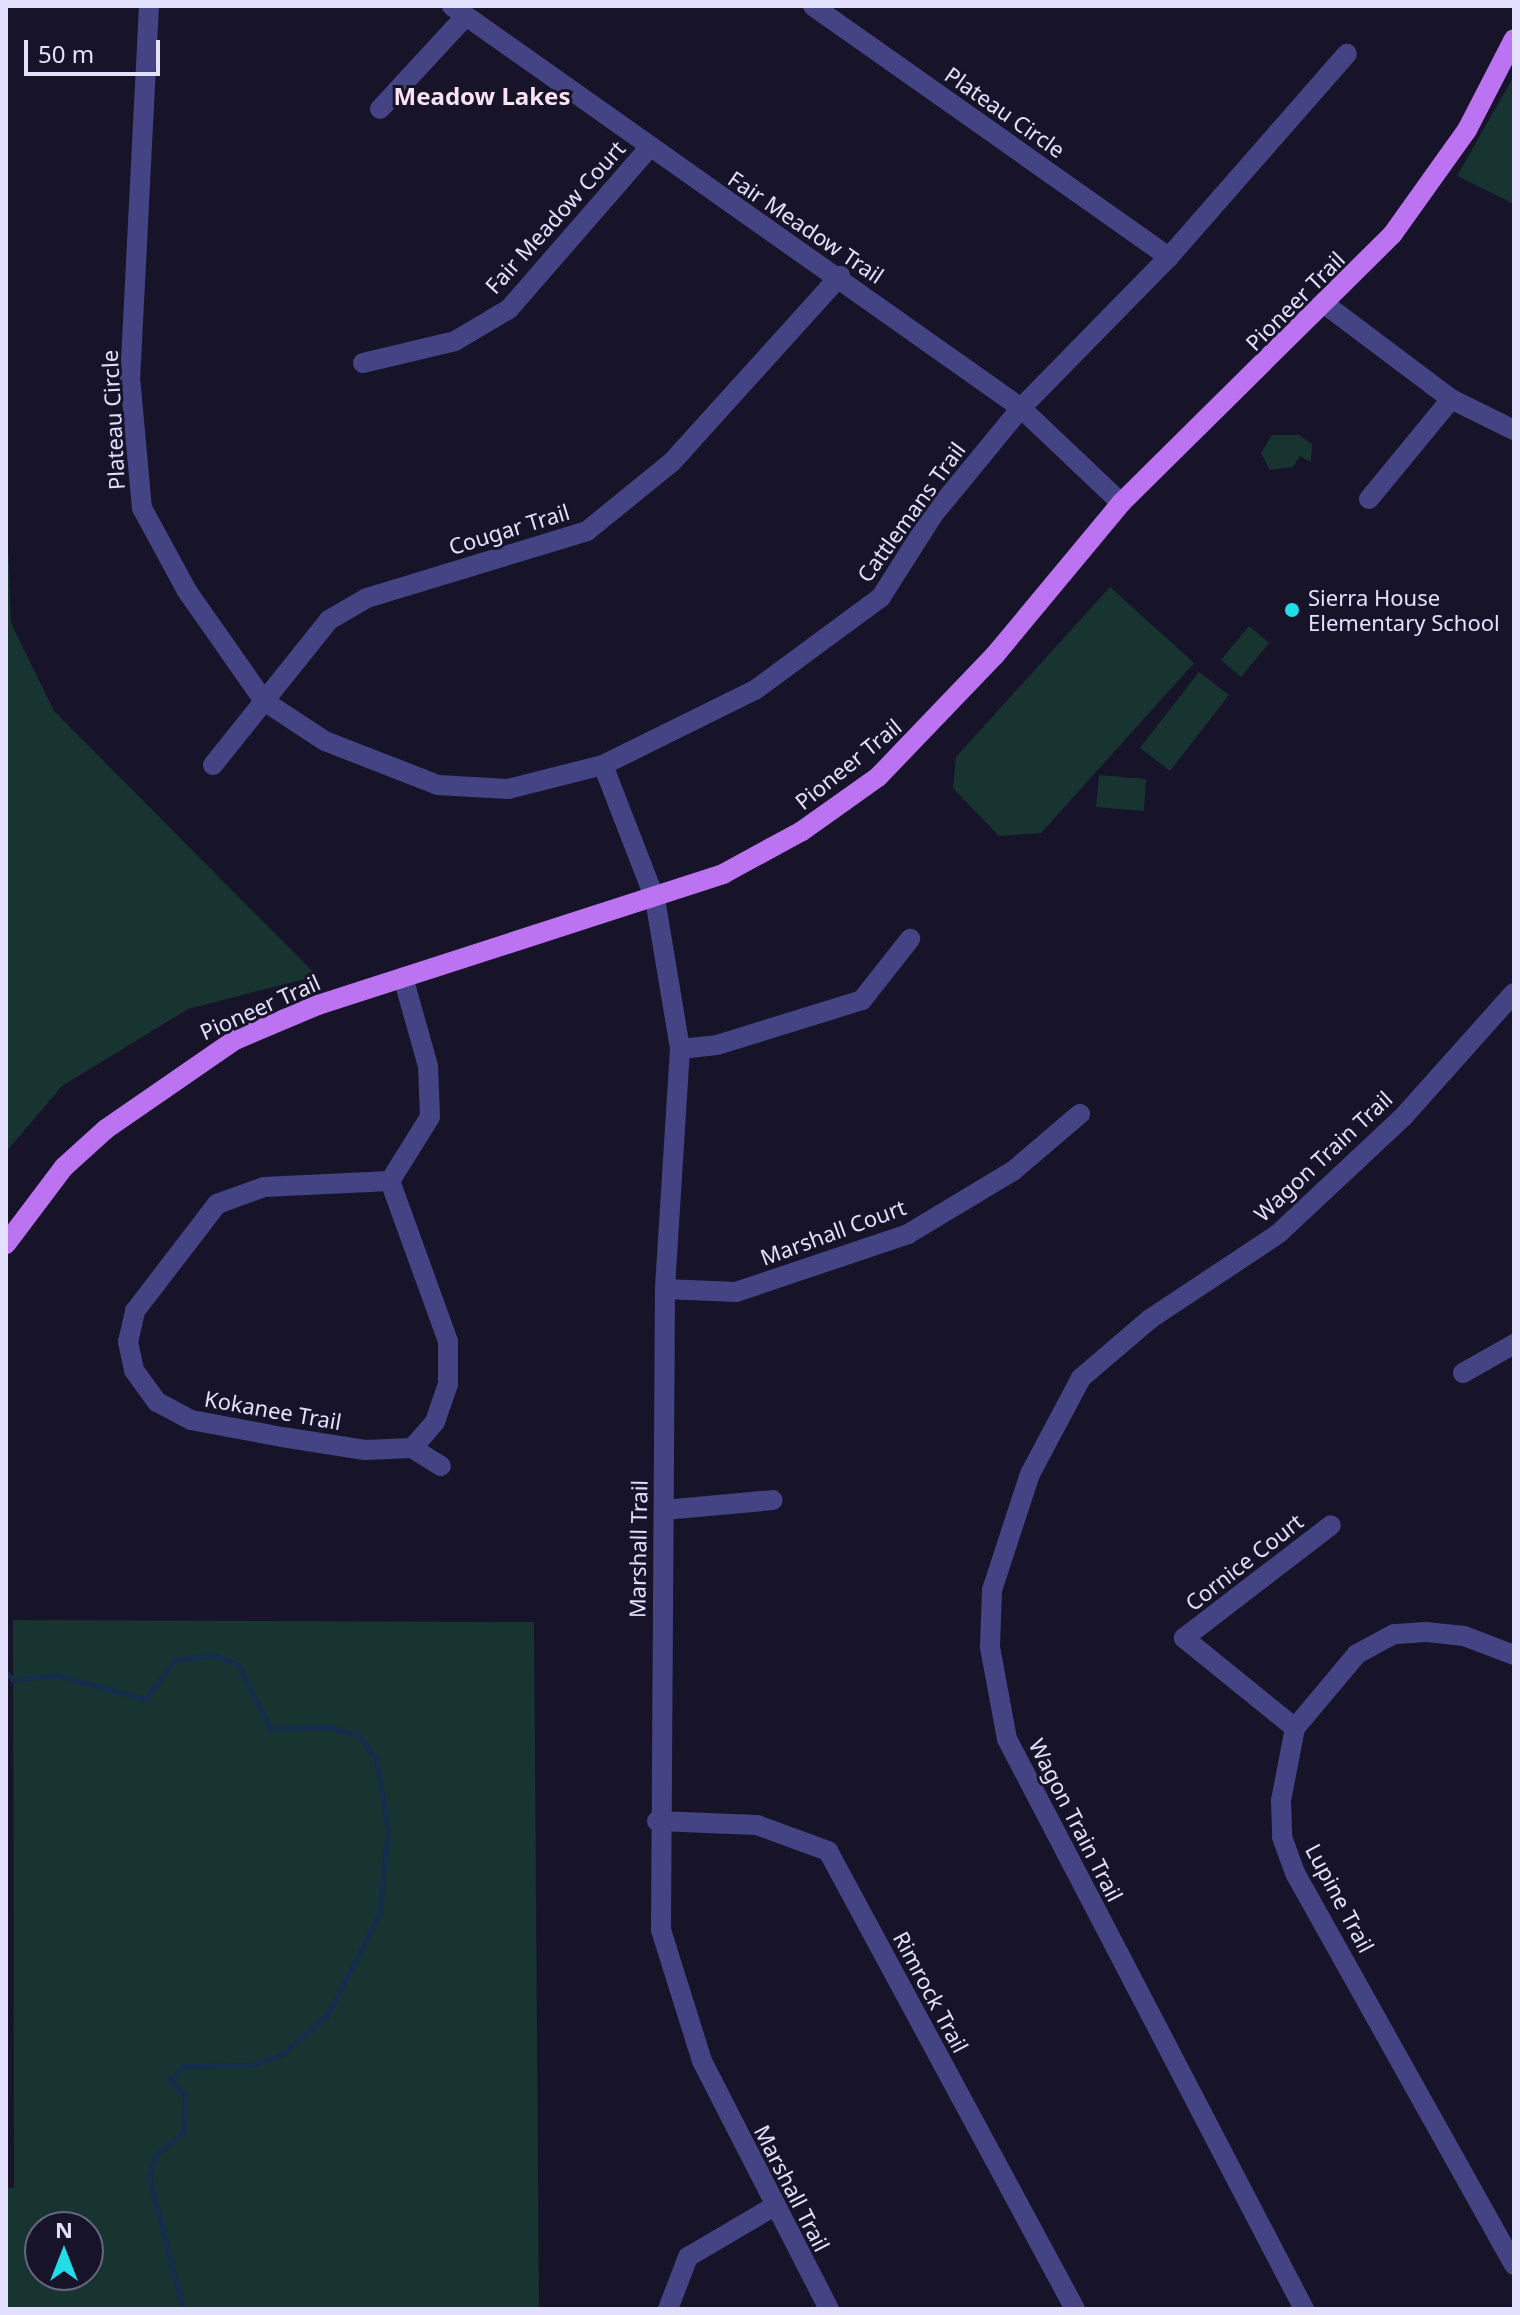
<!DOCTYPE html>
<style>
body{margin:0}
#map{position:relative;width:1520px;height:2315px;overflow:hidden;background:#17142a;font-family:"Noto Sans",sans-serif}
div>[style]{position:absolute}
.green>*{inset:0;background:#183431}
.stream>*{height:5px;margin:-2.5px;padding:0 2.5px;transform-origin:2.5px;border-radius:2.5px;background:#152d4d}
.minor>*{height:20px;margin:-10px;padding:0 10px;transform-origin:10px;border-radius:10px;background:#444484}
.major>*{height:20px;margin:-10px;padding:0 10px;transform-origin:10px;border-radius:10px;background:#bc73f1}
.dots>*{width:22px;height:22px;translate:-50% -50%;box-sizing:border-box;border:4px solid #17142a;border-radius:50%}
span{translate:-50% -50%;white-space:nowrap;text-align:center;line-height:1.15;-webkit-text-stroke:6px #17142a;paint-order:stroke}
.street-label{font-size:22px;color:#e2e0fc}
.poi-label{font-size:22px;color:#e2e0fc}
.left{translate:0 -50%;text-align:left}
.neighbourhood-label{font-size:24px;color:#fce2f4;font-weight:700}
.frame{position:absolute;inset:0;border:8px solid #e2e0fc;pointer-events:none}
.north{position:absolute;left:24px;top:2211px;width:80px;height:80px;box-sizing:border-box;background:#17142a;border:2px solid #68667e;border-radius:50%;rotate:0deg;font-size:22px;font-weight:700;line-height:32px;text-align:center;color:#e2e0fc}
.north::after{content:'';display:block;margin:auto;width:28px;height:36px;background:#20dde8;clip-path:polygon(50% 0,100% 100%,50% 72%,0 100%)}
.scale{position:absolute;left:24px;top:40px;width:136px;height:36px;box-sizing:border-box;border:4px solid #e2e0fc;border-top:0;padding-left:10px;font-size:24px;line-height:28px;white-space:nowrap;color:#e2e0fc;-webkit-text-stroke:6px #17142a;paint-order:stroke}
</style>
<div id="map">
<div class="green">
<i style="clip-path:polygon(1514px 76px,1514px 204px,1457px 176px)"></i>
<i style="clip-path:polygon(1272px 435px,1299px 435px,1312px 444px,1311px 462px,1300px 456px,1293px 467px,1270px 470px,1261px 453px)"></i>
<i style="clip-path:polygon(6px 488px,11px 623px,54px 711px,317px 976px,188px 1009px,62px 1086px,6px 1152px)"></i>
<i style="clip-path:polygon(1110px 587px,1194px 663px,1041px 833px,999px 836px,953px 788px,956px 757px)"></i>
<i style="clip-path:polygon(1249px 626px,1269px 643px,1241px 677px,1221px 660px)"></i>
<i style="clip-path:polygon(1199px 672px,1229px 695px,1170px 771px,1140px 748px)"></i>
<i style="clip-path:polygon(1099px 775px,1146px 779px,1144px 811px,1096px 807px)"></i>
<i style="clip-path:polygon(evenodd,13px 1620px,534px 1622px,539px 2309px,6px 2309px,6px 2188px,14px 2188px,13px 1620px,40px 2227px,88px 2227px,88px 2275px,40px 2275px,40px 2227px)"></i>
</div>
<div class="stream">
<i style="left:6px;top:1673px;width:10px;rotate:45deg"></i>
<i style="left:13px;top:1680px;width:44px;rotate:-6.5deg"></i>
<i style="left:57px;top:1675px;width:91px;rotate:15.3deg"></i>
<i style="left:145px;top:1699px;width:49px;rotate:-53.4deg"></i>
<i style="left:174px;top:1660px;width:41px;rotate:-7deg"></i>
<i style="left:215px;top:1655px;width:25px;rotate:23deg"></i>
<i style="left:238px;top:1665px;width:71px;rotate:63.1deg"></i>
<i style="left:270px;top:1728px;width:60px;rotate:-1deg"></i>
<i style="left:330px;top:1727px;width:28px;rotate:17deg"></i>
<i style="left:357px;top:1735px;width:30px;rotate:50deg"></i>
<i style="left:376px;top:1758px;width:73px;rotate:80.5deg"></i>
<i style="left:388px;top:1830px;width:85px;rotate:96deg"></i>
<i style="left:379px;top:1915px;width:113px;rotate:117.5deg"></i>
<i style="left:327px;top:2015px;width:60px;rotate:139.1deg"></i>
<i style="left:282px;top:2054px;width:32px;rotate:160deg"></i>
<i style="left:252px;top:2065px;width:68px;rotate:179.2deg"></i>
<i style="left:184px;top:2066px;width:20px;rotate:135deg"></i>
<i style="left:170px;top:2080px;width:21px;rotate:45deg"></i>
<i style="left:185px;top:2095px;width:37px;rotate:92deg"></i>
<i style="left:184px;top:2132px;width:36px;rotate:141deg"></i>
<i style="left:156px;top:2155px;width:22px;rotate:108deg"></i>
<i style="left:149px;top:2176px;width:137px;rotate:75.7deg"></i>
</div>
<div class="minor">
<i style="left:149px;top:6px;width:371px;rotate:92.9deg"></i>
<i style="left:130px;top:377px;width:132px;rotate:84.8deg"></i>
<i style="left:142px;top:508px;width:94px;rotate:61.5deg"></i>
<i style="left:187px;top:591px;width:134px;rotate:55deg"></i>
<i style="left:264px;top:701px;width:73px;rotate:33.3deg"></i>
<i style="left:325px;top:741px;width:121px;rotate:21.3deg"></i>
<i style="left:438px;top:785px;width:70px;rotate:3.3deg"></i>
<i style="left:508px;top:789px;width:98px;rotate:-14.2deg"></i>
<i style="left:603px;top:765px;width:169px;rotate:-26.3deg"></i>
<i style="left:755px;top:690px;width:157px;rotate:-36.4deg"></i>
<i style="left:881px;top:597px;width:97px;rotate:-57.6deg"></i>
<i style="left:933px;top:515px;width:139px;rotate:-50.6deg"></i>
<i style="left:1021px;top:408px;width:211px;rotate:-45.6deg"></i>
<i style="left:1169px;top:257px;width:270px;rotate:-48.8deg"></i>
<i style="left:452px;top:6px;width:697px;rotate:35.24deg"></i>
<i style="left:1021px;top:408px;width:138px;rotate:43.5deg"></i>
<i style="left:813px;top:6px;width:436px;rotate:35.2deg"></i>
<i style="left:380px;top:109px;width:125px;rotate:-47.3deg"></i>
<i style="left:1326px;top:305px;width:156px;rotate:36.9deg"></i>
<i style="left:1451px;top:399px;width:70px;rotate:26.2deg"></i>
<i style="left:363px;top:363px;width:95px;rotate:-13.4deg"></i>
<i style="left:455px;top:341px;width:63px;rotate:-30.7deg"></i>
<i style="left:509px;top:309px;width:211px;rotate:-49deg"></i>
<i style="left:1369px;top:499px;width:129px;rotate:-50.6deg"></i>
<i style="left:213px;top:765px;width:186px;rotate:-51.3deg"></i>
<i style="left:329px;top:620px;width:44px;rotate:-30.1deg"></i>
<i style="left:367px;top:598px;width:230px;rotate:-16.9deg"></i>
<i style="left:587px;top:531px;width:109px;rotate:-39.1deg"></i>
<i style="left:672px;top:462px;width:251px;rotate:-47.9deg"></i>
<i style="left:603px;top:765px;width:144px;rotate:68.8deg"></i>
<i style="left:655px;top:899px;width:152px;rotate:80.5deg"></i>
<i style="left:680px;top:1049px;width:240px;rotate:93.6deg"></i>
<i style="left:665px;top:1289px;width:641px;rotate:90.36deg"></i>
<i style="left:661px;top:1930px;width:137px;rotate:72.6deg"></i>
<i style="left:702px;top:2061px;width:279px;rotate:62.9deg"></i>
<i style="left:680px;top:1049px;width:37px;rotate:-6deg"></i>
<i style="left:717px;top:1045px;width:152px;rotate:-17.2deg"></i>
<i style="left:862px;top:1000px;width:78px;rotate:-51.8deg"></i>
<i style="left:390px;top:1181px;width:170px;rotate:70.1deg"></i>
<i style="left:448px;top:1341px;width:43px;rotate:90deg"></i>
<i style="left:448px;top:1384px;width:40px;rotate:108.9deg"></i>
<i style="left:435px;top:1422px;width:35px;rotate:131deg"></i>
<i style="left:412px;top:1448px;width:47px;rotate:177.6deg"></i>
<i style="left:365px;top:1450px;width:84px;rotate:-171.1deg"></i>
<i style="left:282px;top:1437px;width:93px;rotate:-169.4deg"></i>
<i style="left:191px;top:1420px;width:38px;rotate:-152deg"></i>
<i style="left:157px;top:1402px;width:39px;rotate:-126deg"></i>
<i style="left:134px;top:1370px;width:29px;rotate:-102deg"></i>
<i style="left:128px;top:1342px;width:32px;rotate:-77deg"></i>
<i style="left:135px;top:1311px;width:135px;rotate:-52.5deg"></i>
<i style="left:217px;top:1204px;width:50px;rotate:-19.9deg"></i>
<i style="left:264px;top:1187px;width:126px;rotate:-2.7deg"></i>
<i style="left:390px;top:1181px;width:75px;rotate:-58deg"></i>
<i style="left:430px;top:1117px;width:51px;rotate:-92.2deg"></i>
<i style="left:428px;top:1066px;width:92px;rotate:-105.7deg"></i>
<i style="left:665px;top:1289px;width:71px;rotate:2.4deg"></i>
<i style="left:736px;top:1292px;width:182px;rotate:-18.6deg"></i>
<i style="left:908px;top:1234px;width:122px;rotate:-31deg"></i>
<i style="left:1013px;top:1171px;width:88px;rotate:-40.4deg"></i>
<i style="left:1463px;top:1373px;width:59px;rotate:-29.6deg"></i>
<i style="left:412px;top:1448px;width:34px;rotate:32deg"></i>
<i style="left:664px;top:1510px;width:109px;rotate:-5.2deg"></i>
<i style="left:1514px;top:1655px;width:53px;rotate:-159.2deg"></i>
<i style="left:1464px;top:1636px;width:39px;rotate:-174deg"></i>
<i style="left:1425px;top:1632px;width:31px;rotate:176deg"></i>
<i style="left:1394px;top:1634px;width:42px;rotate:151.6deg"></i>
<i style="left:1357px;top:1654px;width:97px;rotate:130deg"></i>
<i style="left:1295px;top:1728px;width:74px;rotate:100.9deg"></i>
<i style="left:1281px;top:1801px;width:36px;rotate:88deg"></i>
<i style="left:1282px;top:1837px;width:38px;rotate:70deg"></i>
<i style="left:1295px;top:1873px;width:449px;rotate:60.8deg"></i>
<i style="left:1295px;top:1728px;width:143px;rotate:-141deg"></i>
<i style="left:1184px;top:1638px;width:185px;rotate:-37.5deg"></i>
<i style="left:657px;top:1821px;width:100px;rotate:2.3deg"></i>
<i style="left:757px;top:1825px;width:76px;rotate:20.1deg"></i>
<i style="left:828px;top:1851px;width:520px;rotate:61.66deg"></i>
<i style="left:668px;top:2309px;width:56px;rotate:-69deg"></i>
<i style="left:688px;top:2257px;width:99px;rotate:-30.5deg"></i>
<i style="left:1304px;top:2309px;width:643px;rotate:-117.52deg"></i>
<i style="left:1007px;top:1739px;width:94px;rotate:-100.5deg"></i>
<i style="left:990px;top:1647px;width:57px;rotate:-88deg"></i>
<i style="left:992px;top:1590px;width:122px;rotate:-71.9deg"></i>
<i style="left:1030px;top:1474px;width:109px;rotate:-62deg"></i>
<i style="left:1081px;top:1378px;width:91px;rotate:-40.5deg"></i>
<i style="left:1150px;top:1319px;width:154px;rotate:-33.6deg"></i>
<i style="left:1278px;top:1234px;width:171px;rotate:-43.1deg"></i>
<i style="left:1403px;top:1117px;width:166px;rotate:-48.2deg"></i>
</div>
<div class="major">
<i style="left:6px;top:1244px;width:96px;rotate:-53deg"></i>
<i style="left:64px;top:1167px;width:57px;rotate:-42.1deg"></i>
<i style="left:106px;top:1129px;width:157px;rotate:-34.6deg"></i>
<i style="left:235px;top:1040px;width:90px;rotate:-22.9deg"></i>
<i style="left:318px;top:1005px;width:426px;rotate:-17.9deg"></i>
<i style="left:723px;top:874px;width:90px;rotate:-28.6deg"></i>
<i style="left:802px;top:831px;width:93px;rotate:-35.4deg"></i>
<i style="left:878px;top:777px;width:169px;rotate:-46.2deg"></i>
<i style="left:995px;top:655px;width:197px;rotate:-50.3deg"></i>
<i style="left:1121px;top:503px;width:381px;rotate:-44.7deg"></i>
<i style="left:1392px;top:235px;width:129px;rotate:-54.5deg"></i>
<i style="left:1467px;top:130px;width:102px;rotate:-62.7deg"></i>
</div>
<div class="dots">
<i style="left:1292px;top:610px;background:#20dde8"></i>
</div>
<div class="street-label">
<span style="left:1005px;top:112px;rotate:35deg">Plateau Circle</span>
<span style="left:555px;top:217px;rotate:-48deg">Fair Meadow Court</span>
<span style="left:806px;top:227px;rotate:34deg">Fair Meadow Trail</span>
<span style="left:1295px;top:301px;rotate:-45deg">Pioneer Trail</span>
<span style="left:113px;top:420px;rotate:-93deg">Plateau Circle</span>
<span style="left:911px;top:512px;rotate:-54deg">Cattlemans Trail</span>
<span style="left:509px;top:529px;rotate:-17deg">Cougar Trail</span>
<span style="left:848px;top:764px;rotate:-39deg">Pioneer Trail</span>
<span style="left:260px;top:1007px;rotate:-24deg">Pioneer Trail</span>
<span style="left:1323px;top:1156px;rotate:-43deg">Wagon Train Trail</span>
<span style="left:833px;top:1232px;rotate:-20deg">Marshall Court</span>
<span style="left:273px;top:1410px;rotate:10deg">Kokanee Trail</span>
<span style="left:638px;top:1549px;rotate:-89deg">Marshall Trail</span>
<span style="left:1244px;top:1562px;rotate:-38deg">Cornice Court</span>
<span style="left:1076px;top:1820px;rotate:63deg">Wagon Train Trail</span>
<span style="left:1340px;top:1898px;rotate:62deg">Lupine Trail</span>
<span style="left:931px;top:1992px;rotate:62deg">Rimrock Trail</span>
<span style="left:792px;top:2188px;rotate:63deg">Marshall Trail</span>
</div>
<div class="poi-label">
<span class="left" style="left:1308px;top:610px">Sierra House<br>Elementary School</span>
</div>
<div class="neighbourhood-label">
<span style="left:482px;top:96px">Meadow Lakes</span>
</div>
<div class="frame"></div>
<div class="north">N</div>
<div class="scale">50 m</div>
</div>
